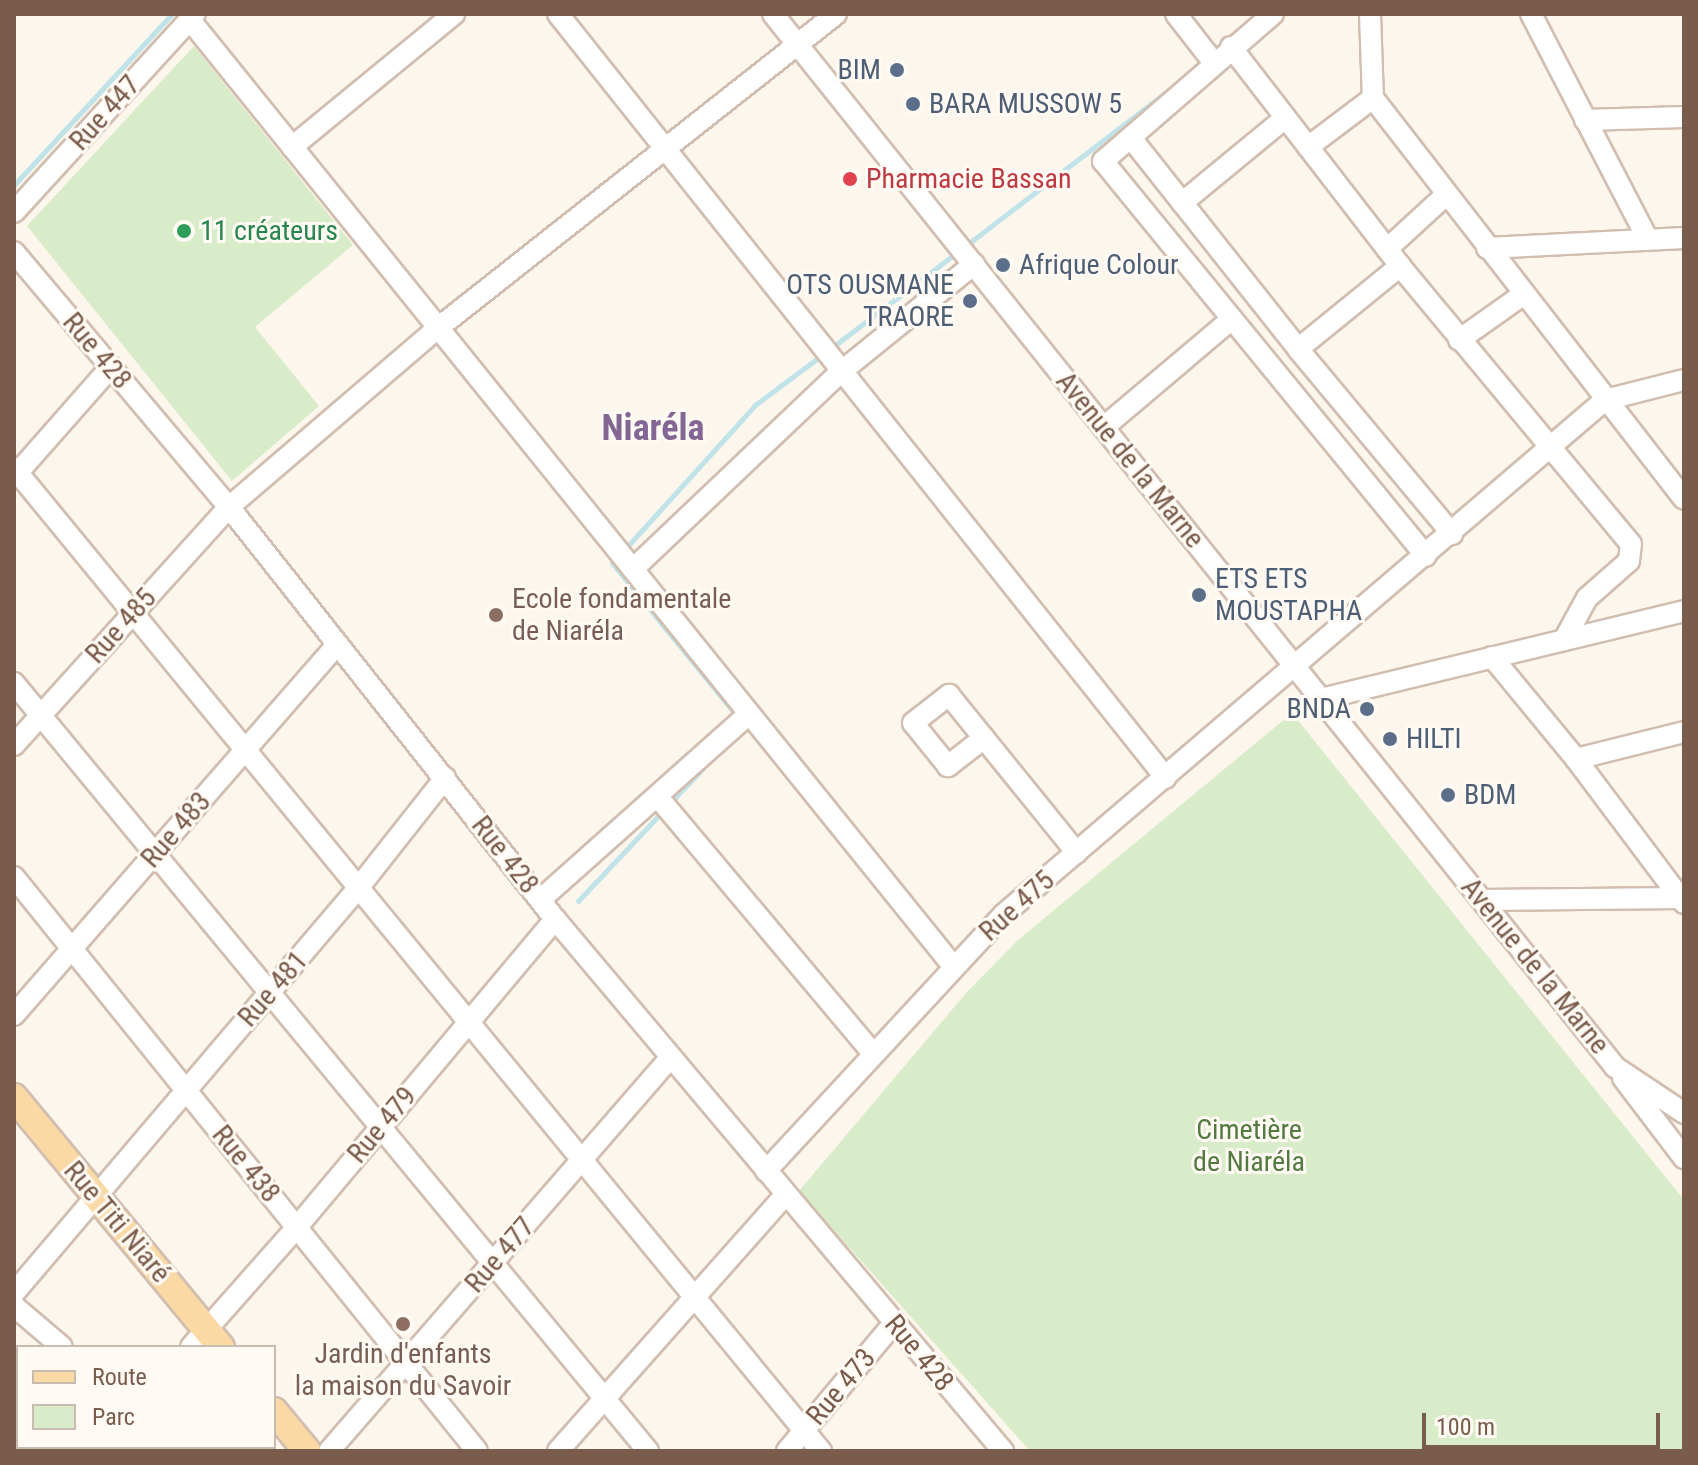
<!DOCTYPE html>
<meta charset="utf-8">
<style>
body{margin:0}
#map{position:relative;width:1698px;height:1465px;overflow:hidden;background:#fdf6ec;font-family:"Roboto Condensed",sans-serif}
div>[style]{position:absolute}
.green>*{inset:0;background:#d8ecc9}
.stream>*{height:5px;margin:-2.5px;padding:0 2.5px;transform-origin:2.5px;border-radius:2.5px;background:#bfe3e8}
.roads{filter:drop-shadow(2px 0 #d1beb0) drop-shadow(-2px 0 #d1beb0) drop-shadow(0 2px #d1beb0) drop-shadow(0 -2px #d1beb0)}
.minor>*{height:20px;margin:-10px;padding:0 10px;transform-origin:10px;border-radius:10px;background:#fff}
.major>*{height:26px;margin:-13px;padding:0 13px;transform-origin:13px;border-radius:13px;background:#fbd9a5}
.dots>*{width:22px;height:22px;translate:-50% -50%;box-sizing:border-box;border:4px solid #fffaf3;border-radius:50%}
span{translate:-50% -50%;white-space:nowrap;text-align:center;line-height:1.15;-webkit-text-stroke:6px #fffaf3;paint-order:stroke}
.service-label{font-size:28px;color:#4e5e75}
.right{translate:-100% -50%;text-align:right}
.left{translate:0 -50%;text-align:left}
.street-label{font-size:28px;color:#7a5c4d}
.health-label{font-size:28px;color:#be3a42}
.leisure-label{font-size:28px;color:#27864d}
.education-label{font-size:28px;color:#785e54}
.park-label{font-size:28px;color:#537a41}
.district-label{font-size:36px;color:#846695;font-weight:700}
.frame{position:absolute;inset:0;border:16px solid #7a5c4d;pointer-events:none}
.legend{position:absolute;left:16px;top:1345px;width:260px;height:104px;box-sizing:border-box;background:#fffaf3;border:2px solid #cabbb1;margin:0;padding:10px 14px;list-style:none;font-size:24px;color:#7a5c4d}
.legend li{display:flex;align-items:center;gap:16px;height:40px}
.legend b{width:40px;border:2px solid #cabbb1}
.scale{position:absolute;left:1422px;top:1413px;width:238px;height:36px;box-sizing:border-box;border:4px solid #7a5c4d;border-top:0;padding-left:10px;font-size:24px;line-height:28px;white-space:nowrap;color:#7a5c4d;-webkit-text-stroke:6px #fffaf3;paint-order:stroke}
</style>
<div id="map">
<div class="green">
<i style="clip-path:polygon(194px 46px,353px 245px,255px 327px,319px 406px,232px 481px,27px 226px)"></i>
<i style="clip-path:polygon(1292px 713px,1684px 1200px,1684px 1451px,1030px 1451px,799px 1191px,967px 992px,1018px 940px)"></i>
</div>
<div class="stream">
<i style="left:14px;top:185px;width:233px;rotate:-47.3deg"></i>
<i style="left:964px;top:247px;width:277px;rotate:-37.5deg"></i>
<i style="left:830px;top:349px;width:158px;rotate:-37.3deg"></i>
<i style="left:625px;top:549px;width:194px;rotate:-47.9deg"></i>
<i style="left:755px;top:405px;width:84px;rotate:-36.7deg"></i>
<i style="left:618px;top:557px;width:8px;rotate:135deg"></i>
<i style="left:612px;top:563px;width:198px;rotate:50.8deg"></i>
<i style="left:669px;top:804px;width:50px;rotate:-46.6deg"></i>
<i style="left:578px;top:901px;width:122px;rotate:-46.7deg"></i>
</div>
<div class="roads">
<div class="minor">
<i style="left:558px;top:14px;width:976px;rotate:51.49deg"></i>
<i style="left:773px;top:14px;width:1348px;rotate:51.35deg"></i>
<i style="left:1615px;top:1067px;width:83px;rotate:33.7deg"></i>
<i style="left:1176px;top:14px;width:62px;rotate:52.2deg"></i>
<i style="left:1273px;top:14px;width:225px;rotate:139.1deg"></i>
<i style="left:1103px;top:161px;width:510px;rotate:50.73deg"></i>
<i style="left:1370px;top:14px;width:84px;rotate:88deg"></i>
<i style="left:1373px;top:98px;width:507px;rotate:52.2deg"></i>
<i style="left:1531px;top:14px;width:254px;rotate:62.6deg"></i>
<i style="left:190px;top:20px;width:1215px;rotate:51.11deg"></i>
<i style="left:1231px;top:47px;width:277px;rotate:52.3deg"></i>
<i style="left:1400px;top:266px;width:361px;rotate:50.3deg"></i>
<i style="left:1631px;top:544px;width:17px;rotate:97deg"></i>
<i style="left:1629px;top:561px;width:56px;rotate:138.6deg"></i>
<i style="left:1587px;top:598px;width:48px;rotate:118.7deg"></i>
<i style="left:1585px;top:120px;width:99px;rotate:-1.7deg"></i>
<i style="left:1131px;top:138px;width:269px;rotate:51.6deg"></i>
<i style="left:1298px;top:349px;width:241px;rotate:50.2deg"></i>
<i style="left:292px;top:147px;width:210px;rotate:-39.4deg"></i>
<i style="left:1308px;top:147px;width:81px;rotate:-37deg"></i>
<i style="left:1182px;top:203px;width:134px;rotate:-39.5deg"></i>
<i style="left:14px;top:212px;width:268px;rotate:-47.6deg"></i>
<i style="left:1487px;top:248px;width:197px;rotate:-2.9deg"></i>
<i style="left:1387px;top:249px;width:80px;rotate:-42.5deg"></i>
<i style="left:14px;top:252px;width:334px;rotate:49.9deg"></i>
<i style="left:229px;top:507px;width:525px;rotate:51.65deg"></i>
<i style="left:555px;top:919px;width:696px;rotate:49.9deg"></i>
<i style="left:1459px;top:340px;width:80px;rotate:-35.3deg"></i>
<i style="left:1298px;top:349px;width:132px;rotate:-39.1deg"></i>
<i style="left:1104px;top:427px;width:167px;rotate:-40.2deg"></i>
<i style="left:14px;top:468px;width:1272px;rotate:50.62deg"></i>
<i style="left:14px;top:477px;width:147px;rotate:-48.6deg"></i>
<i style="left:633px;top:569px;width:288px;rotate:-43.5deg"></i>
<i style="left:842px;top:371px;width:170px;rotate:-39deg"></i>
<i style="left:1492px;top:657px;width:132px;rotate:50.5deg"></i>
<i style="left:1576px;top:759px;width:180px;rotate:53.1deg"></i>
<i style="left:14px;top:683px;width:996px;rotate:50.46deg"></i>
<i style="left:1321px;top:699px;width:374px;rotate:-13.6deg"></i>
<i style="left:984px;top:738px;width:46px;rotate:142.1deg"></i>
<i style="left:948px;top:766px;width:55px;rotate:-129.1deg"></i>
<i style="left:913px;top:723px;width:46px;rotate:-37.9deg"></i>
<i style="left:949px;top:695px;width:203px;rotate:51deg"></i>
<i style="left:14px;top:745px;width:321px;rotate:-47.9deg"></i>
<i style="left:229px;top:507px;width:275px;rotate:-40.6deg"></i>
<i style="left:438px;top:328px;width:507px;rotate:-38.27deg"></i>
<i style="left:1576px;top:759px;width:111px;rotate:-14deg"></i>
<i style="left:657px;top:796px;width:336px;rotate:50deg"></i>
<i style="left:14px;top:877px;width:737px;rotate:51.11deg"></i>
<i style="left:540px;top:900px;width:280px;rotate:-41.7deg"></i>
<i style="left:1482px;top:900px;width:198px;rotate:-0.6deg"></i>
<i style="left:14px;top:1015px;width:491px;rotate:-48.9deg"></i>
<i style="left:1623px;top:1078px;width:101px;rotate:52.7deg"></i>
<i style="left:766px;top:1171px;width:350px;rotate:-47.2deg"></i>
<i style="left:1004px;top:914px;width:791px;rotate:-40.54deg"></i>
<i style="left:1605px;top:400px;width:81px;rotate:-14.2deg"></i>
<i style="left:14px;top:1293px;width:533px;rotate:-49.64deg"></i>
<i style="left:359px;top:887px;width:139px;rotate:-51.7deg"></i>
<i style="left:14px;top:1306px;width:63px;rotate:40.5deg"></i>
<i style="left:191px;top:1347px;width:160px;rotate:-48.5deg"></i>
<i style="left:297px;top:1227px;width:402px;rotate:-50deg"></i>
<i style="left:180px;top:1447px;width:6px;rotate:45deg"></i>
<i style="left:103px;top:1451px;width:6px;rotate:-45deg"></i>
<i style="left:329px;top:1451px;width:520px;rotate:-49.05deg"></i>
<i style="left:558px;top:1451px;width:342px;rotate:-48.4deg"></i>
<i style="left:787px;top:1451px;width:167px;rotate:-50.1deg"></i>
</div>
<div class="major">
<i style="left:14px;top:1097px;width:325px;rotate:50.4deg"></i>
<i style="left:274px;top:1411px;width:52px;rotate:50.5deg"></i>
</div>
</div>
<div class="dots">
<i style="left:897px;top:70px;background:#5c6f8a"></i>
<i style="left:913px;top:104px;background:#5c6f8a"></i>
<i style="left:850px;top:179px;background:#e0444e"></i>
<i style="left:184px;top:231px;background:#2e9e5b"></i>
<i style="left:1003px;top:265px;background:#5c6f8a"></i>
<i style="left:970px;top:301px;background:#5c6f8a"></i>
<i style="left:1199px;top:595px;background:#5c6f8a"></i>
<i style="left:496px;top:615px;background:#8d6e63"></i>
<i style="left:1367px;top:709px;background:#5c6f8a"></i>
<i style="left:1390px;top:739px;background:#5c6f8a"></i>
<i style="left:1448px;top:795px;background:#5c6f8a"></i>
<i style="left:403px;top:1324px;background:#8d6e63"></i>
</div>
<div class="service-label">
<span class="right" style="left:881px;top:70px">BIM</span>
<span class="left" style="left:929px;top:104px">BARA MUSSOW 5</span>
<span class="left" style="left:1019px;top:265px">Afrique Colour</span>
<span class="right" style="left:954px;top:301px">OTS OUSMANE<br>TRAORE</span>
<span class="left" style="left:1215px;top:595px">ETS ETS<br>MOUSTAPHA</span>
<span class="right" style="left:1351px;top:709px">BNDA</span>
<span class="left" style="left:1406px;top:739px">HILTI</span>
<span class="left" style="left:1464px;top:795px">BDM</span>
</div>
<div class="street-label">
<span style="left:105px;top:113px;rotate:-48deg">Rue 447</span>
<span style="left:97px;top:351px;rotate:50deg">Rue 428</span>
<span style="left:1130px;top:460px;rotate:51deg">Avenue de la Marne</span>
<span style="left:121px;top:626px;rotate:-48deg">Rue 485</span>
<span style="left:176px;top:830px;rotate:-49deg">Rue 483</span>
<span style="left:505px;top:855px;rotate:52deg">Rue 428</span>
<span style="left:1017px;top:906px;rotate:-42deg">Rue 475</span>
<span style="left:1535px;top:966px;rotate:51deg">Avenue de la Marne</span>
<span style="left:273px;top:989px;rotate:-49deg">Rue 481</span>
<span style="left:382px;top:1125px;rotate:-50deg">Rue 479</span>
<span style="left:246px;top:1164px;rotate:51deg">Rue 438</span>
<span style="left:117px;top:1222px;rotate:50deg">Rue Titi Niaré</span>
<span style="left:500px;top:1255px;rotate:-49deg">Rue 477</span>
<span style="left:919px;top:1353px;rotate:50deg">Rue 428</span>
<span style="left:841px;top:1387px;rotate:-50deg">Rue 473</span>
</div>
<div class="health-label">
<span class="left" style="left:866px;top:179px">Pharmacie Bassan</span>
</div>
<div class="leisure-label">
<span class="left" style="left:200px;top:231px">11 créateurs</span>
</div>
<div class="education-label">
<span class="left" style="left:512px;top:615px">Ecole fondamentale<br>de Niaréla</span>
<span style="left:403px;top:1370px">Jardin d'enfants<br>la maison du Savoir</span>
</div>
<div class="park-label">
<span style="left:1249px;top:1146px">Cimetière<br>de Niaréla</span>
</div>
<div class="district-label">
<span style="left:653px;top:429px">Niaréla</span>
</div>
<div class="frame"></div>
<ul class="legend">
<li><b style="height:10px;background:#fbd9a5"></b>Route</li>
<li><b style="height:22px;background:#d8ecc9"></b>Parc</li>
</ul>
<div class="scale">100 m</div>
</div>
